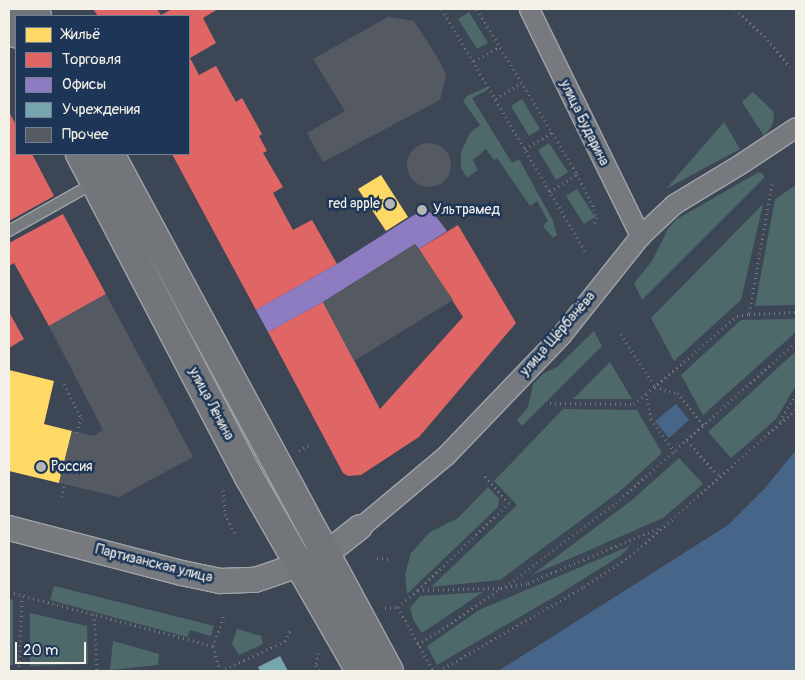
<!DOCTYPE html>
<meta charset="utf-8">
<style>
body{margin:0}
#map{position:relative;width:805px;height:680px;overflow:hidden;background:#3d4655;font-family:Pangolin,sans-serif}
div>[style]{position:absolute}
.green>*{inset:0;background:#4d696a}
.water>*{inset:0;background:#476589}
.homes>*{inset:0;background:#ffd966}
.shops>*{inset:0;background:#e06666}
.offices>*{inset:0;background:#8e7cc3}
.public>*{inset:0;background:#76a5af}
.building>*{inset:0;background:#555962}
.round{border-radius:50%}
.path>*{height:3px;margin-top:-1.5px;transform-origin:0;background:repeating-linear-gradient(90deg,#737880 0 1px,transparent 0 5px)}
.roads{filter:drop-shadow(1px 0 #9fa3a8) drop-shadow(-1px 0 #9fa3a8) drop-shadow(0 1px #9fa3a8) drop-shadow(0 -1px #9fa3a8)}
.service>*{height:10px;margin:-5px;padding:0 5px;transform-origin:5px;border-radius:5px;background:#767a7f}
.minor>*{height:19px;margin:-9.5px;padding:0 9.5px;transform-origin:9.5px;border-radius:9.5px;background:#767a7f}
.tertiary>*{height:24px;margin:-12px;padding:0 12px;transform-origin:12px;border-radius:12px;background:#767a7f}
.primary>*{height:28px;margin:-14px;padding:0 14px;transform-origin:14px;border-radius:14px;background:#72767a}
.dots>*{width:14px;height:14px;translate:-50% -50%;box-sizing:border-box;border:2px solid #1d3557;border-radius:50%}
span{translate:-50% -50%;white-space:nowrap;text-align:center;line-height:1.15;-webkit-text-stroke:5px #1d3557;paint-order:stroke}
.street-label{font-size:14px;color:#f4f1e8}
.poi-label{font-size:14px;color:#f4f1e8}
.right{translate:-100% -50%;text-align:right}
.left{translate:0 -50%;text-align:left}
.frame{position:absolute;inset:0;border:10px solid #f4f1e8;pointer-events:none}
.legend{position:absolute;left:15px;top:15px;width:175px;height:140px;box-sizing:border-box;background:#1d3557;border:1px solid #738091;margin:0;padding:6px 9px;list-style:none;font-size:15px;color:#f4f1e8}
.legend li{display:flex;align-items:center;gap:10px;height:25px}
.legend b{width:25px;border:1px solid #738091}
.scale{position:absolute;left:15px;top:642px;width:71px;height:22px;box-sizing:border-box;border:2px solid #f4f1e8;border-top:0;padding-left:6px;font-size:15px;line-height:18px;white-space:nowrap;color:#f4f1e8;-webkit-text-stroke:4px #1d3557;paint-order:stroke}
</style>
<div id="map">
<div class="green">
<i style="clip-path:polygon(469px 12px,488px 43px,477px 49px,458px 19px)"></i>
<i style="clip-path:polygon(487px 87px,489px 89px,472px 98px,512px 163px,519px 159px,553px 221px,557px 235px,553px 238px,543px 226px,548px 221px,537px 201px,530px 206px,497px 158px,494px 160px,486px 149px,473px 160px,478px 170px,467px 178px,461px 168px,461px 152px,470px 133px,480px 125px,463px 101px,467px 96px)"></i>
<i style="clip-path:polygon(753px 92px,773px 111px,774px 118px,772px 126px,764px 136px,742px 102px)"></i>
<i style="clip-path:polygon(522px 99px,540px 129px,529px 136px,511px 106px)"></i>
<i style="clip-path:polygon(724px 122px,740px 149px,666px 189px)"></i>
<i style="clip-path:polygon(549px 143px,568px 172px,556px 180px,538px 150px)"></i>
<i style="clip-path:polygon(759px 172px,764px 175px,764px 178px,642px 300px,634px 283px,652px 261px,668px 229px,677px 219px)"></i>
<i style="clip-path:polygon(796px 185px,796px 305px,755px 306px,775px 199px)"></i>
<i style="clip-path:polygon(577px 189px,595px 217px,584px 224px,566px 196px)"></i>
<i style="clip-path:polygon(763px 204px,741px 300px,674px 361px,651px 318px)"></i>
<i style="clip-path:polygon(796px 319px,796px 332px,703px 415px,681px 375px,741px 320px)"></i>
<i style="clip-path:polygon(594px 331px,602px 346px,522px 426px,517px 420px,528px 407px,533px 384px,544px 373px,557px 367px)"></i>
<i style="clip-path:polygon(796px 351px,796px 385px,781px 411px,776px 419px,731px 458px,708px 432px)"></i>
<i style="clip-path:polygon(610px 362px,632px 399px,573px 399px)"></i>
<i style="clip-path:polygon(563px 409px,637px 410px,662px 453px,619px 492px,500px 580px,431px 587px,517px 505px,494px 481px)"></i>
<i style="clip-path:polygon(679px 458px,703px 484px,663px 518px,532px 575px,632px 500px)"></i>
<i style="clip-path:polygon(488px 487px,499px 499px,498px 507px,407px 594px,405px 574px,411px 553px,430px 532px,458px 518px)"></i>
<i style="clip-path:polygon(630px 546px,620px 556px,561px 593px,437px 665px,427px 646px,479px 610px)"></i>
<i style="clip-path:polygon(54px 586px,214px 626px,211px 636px,190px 630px,187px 637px,50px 600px)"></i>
<i style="clip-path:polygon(483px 592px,422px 633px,414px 621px,410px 608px,420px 596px)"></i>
<i style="clip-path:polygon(9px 598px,13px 600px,13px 665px,9px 665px)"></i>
<i style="clip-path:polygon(30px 613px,87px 626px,88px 664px,30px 666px)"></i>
<i style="clip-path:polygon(237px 629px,261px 636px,263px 644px,239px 655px,232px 644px)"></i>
<i style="clip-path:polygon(113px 641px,159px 654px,158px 665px,110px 670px)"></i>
</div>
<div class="water">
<i style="clip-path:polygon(676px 404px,689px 420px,669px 438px,655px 421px)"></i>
<i style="clip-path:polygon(796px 450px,796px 671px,498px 671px,728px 525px,766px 487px)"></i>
</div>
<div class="homes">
<i style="clip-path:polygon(381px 175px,408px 217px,386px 231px,358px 189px)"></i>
<i style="clip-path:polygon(9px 370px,54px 381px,44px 424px,72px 431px,59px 483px,9px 471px)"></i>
</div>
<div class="shops">
<i style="clip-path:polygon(93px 9px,157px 9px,161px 15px,172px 9px,218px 9px,203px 18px,216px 43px,190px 58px,199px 75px,216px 66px,236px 102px,242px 98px,262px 134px,259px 136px,267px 151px,263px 153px,283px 187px,273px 193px,293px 230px,312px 220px,337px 264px,256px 310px,172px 154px,189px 154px,189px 16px,98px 16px)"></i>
<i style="clip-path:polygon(9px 112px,16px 125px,16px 154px,32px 154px,54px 196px,9px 221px)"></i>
<i style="clip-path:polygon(63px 214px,106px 294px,49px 326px,14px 263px,9px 266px,9px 243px)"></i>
<i style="clip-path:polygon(458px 225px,516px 323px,419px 437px,361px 475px,348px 476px,343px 473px,268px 332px,323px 302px,380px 409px,463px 317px,419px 249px)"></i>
<i style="clip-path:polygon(9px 312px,24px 339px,9px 348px)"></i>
</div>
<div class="offices">
<i style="clip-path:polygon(422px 210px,434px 214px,447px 231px,419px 249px,415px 244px,323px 302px,268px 332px,256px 310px,337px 264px)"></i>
</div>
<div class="public">
<i style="clip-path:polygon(280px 656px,288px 671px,260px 671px,258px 667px)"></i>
</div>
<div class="building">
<i style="clip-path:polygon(388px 17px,414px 21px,439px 60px,446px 75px,440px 100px,323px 162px,307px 133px,345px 111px,313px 59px)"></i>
<i class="round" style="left:407px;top:143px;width:44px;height:44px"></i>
<i style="clip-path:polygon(415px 244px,453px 300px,354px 361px,323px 302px)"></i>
<i style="clip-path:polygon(106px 294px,193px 457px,119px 497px,59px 483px,72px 431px,94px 436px,103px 430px,49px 326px)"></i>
</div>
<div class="path">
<i style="left:442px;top:9px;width:281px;rotate:59.4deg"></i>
<i style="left:477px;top:9px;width:193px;rotate:58.8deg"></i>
<i style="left:577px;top:174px;width:39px;rotate:64deg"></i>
<i style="left:594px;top:209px;width:8px;rotate:76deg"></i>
<i style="left:596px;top:217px;width:9px;rotate:103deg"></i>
<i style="left:735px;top:9px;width:40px;rotate:43deg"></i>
<i style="left:764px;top:36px;width:40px;rotate:50deg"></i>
<i style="left:474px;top:61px;width:29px;rotate:-29deg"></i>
<i style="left:496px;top:99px;width:30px;rotate:-33deg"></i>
<i style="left:525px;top:149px;width:32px;rotate:-32deg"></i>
<i style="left:772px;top:184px;width:132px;rotate:100deg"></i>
<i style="left:749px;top:314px;width:47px;rotate:-2.4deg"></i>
<i style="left:550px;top:192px;width:32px;rotate:-34deg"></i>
<i style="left:621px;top:334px;width:63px;rotate:57.3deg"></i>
<i style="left:655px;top:387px;width:23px;rotate:15deg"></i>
<i style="left:677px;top:393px;width:43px;rotate:50.7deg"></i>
<i style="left:64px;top:384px;width:37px;rotate:63deg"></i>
<i style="left:81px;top:417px;width:16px;rotate:105deg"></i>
<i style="left:550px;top:403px;width:84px;rotate:0.7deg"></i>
<i style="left:634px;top:404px;width:16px;rotate:-40deg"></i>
<i style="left:780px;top:421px;width:31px;rotate:-58deg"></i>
<i style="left:687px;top:441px;width:49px;rotate:47.5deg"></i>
<i style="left:299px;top:451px;width:14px;rotate:-30deg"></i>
<i style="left:675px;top:452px;width:41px;rotate:-126deg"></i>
<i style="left:651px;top:419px;width:25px;rotate:-101deg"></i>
<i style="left:646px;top:394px;width:120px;rotate:-40.6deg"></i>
<i style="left:737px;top:316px;width:12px;rotate:-9deg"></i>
<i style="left:223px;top:490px;width:24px;rotate:85deg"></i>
<i style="left:225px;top:514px;width:25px;rotate:63deg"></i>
<i style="left:62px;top:497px;width:13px;rotate:-81deg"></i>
<i style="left:377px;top:558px;width:12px;rotate:5deg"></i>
<i style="left:418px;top:590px;width:83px;rotate:-1.4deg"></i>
<i style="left:501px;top:588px;width:27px;rotate:-10deg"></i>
<i style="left:528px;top:583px;width:142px;rotate:-22.8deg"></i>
<i style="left:9px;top:592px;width:211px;rotate:14.8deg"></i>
<i style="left:213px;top:646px;width:26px;rotate:74deg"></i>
<i style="left:398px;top:607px;width:26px;rotate:-40deg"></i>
<i style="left:418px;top:590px;width:126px;rotate:-43.7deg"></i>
<i style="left:509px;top:503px;width:38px;rotate:-132deg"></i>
<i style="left:385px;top:608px;width:13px;rotate:-4deg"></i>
<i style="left:398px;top:607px;width:73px;rotate:61.3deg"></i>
<i style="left:94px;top:614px;width:57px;rotate:87deg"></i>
<i style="left:418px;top:645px;width:120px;rotate:-34.1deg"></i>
<i style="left:517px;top:578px;width:124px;rotate:-37.1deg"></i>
<i style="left:616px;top:503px;width:241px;rotate:-41.8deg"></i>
<i style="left:213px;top:646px;width:35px;rotate:-70deg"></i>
<i style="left:318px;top:653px;width:12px;rotate:99deg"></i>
<i style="left:316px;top:665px;width:7px;rotate:63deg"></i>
<i style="left:19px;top:671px;width:75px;rotate:-87.7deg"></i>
<i style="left:221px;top:671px;width:71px;rotate:-25.1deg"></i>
<i style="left:285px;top:641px;width:11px;rotate:-63deg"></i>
<i style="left:439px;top:671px;width:168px;rotate:-30.1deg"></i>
<i style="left:584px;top:587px;width:60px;rotate:-34.2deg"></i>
<i style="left:634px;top:553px;width:217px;rotate:-41.6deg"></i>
</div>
<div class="roads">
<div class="service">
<i style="left:9px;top:231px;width:98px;rotate:-29.5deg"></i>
</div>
<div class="minor">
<i style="left:529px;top:9px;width:253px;rotate:63.9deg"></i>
<i style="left:360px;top:527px;width:112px;rotate:-39.9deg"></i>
<i style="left:446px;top:455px;width:166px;rotate:-46.2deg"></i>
<i style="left:561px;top:335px;width:127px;rotate:-51.4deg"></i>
<i style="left:640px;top:236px;width:47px;rotate:-43.3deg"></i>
<i style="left:674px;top:204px;width:77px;rotate:-31.2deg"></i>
<i style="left:740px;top:164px;width:67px;rotate:-33.5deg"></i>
</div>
<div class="tertiary">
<i style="left:9px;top:528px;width:179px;rotate:14.6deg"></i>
<i style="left:182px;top:573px;width:39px;rotate:12deg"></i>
<i style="left:220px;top:581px;width:35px;rotate:-2deg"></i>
<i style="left:255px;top:580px;width:46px;rotate:-18.8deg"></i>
<i style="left:299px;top:565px;width:30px;rotate:-23deg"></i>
<i style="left:327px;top:553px;width:42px;rotate:-38.2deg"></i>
</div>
<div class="primary">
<i style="left:33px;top:9px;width:8px;rotate:60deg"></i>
<i style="left:9px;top:18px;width:17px;rotate:65deg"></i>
<i style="left:80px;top:154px;width:365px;rotate:62.4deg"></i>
<i style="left:249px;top:477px;width:224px;rotate:60.2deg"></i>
<i style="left:110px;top:154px;width:587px;rotate:61.65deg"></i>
</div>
</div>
<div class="dots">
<i style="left:390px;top:204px;background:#b4b5b5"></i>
<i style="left:422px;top:210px;background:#b4b5b5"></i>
<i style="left:41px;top:467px;background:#b4b5b5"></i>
</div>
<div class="street-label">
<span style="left:584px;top:123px;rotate:64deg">улица Бударина</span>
<span style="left:558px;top:334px;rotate:-49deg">улица Щербанёва</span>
<span style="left:211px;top:404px;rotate:62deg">улица Ленина</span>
<span style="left:154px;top:564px;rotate:14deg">Партизанская улица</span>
</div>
<div class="poi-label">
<span class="right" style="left:380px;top:204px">red apple</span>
<span class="left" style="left:433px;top:210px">Ультрамед</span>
<span class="left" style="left:51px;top:467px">Россия</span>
</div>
<div class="frame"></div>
<ul class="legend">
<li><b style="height:14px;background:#ffd966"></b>Жильё</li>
<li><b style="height:14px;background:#e06666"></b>Торговля</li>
<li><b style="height:14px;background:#8e7cc3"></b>Офисы</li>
<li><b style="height:14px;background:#76a5af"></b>Учреждения</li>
<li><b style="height:14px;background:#555962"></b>Прочее</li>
</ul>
<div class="scale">20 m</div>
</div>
